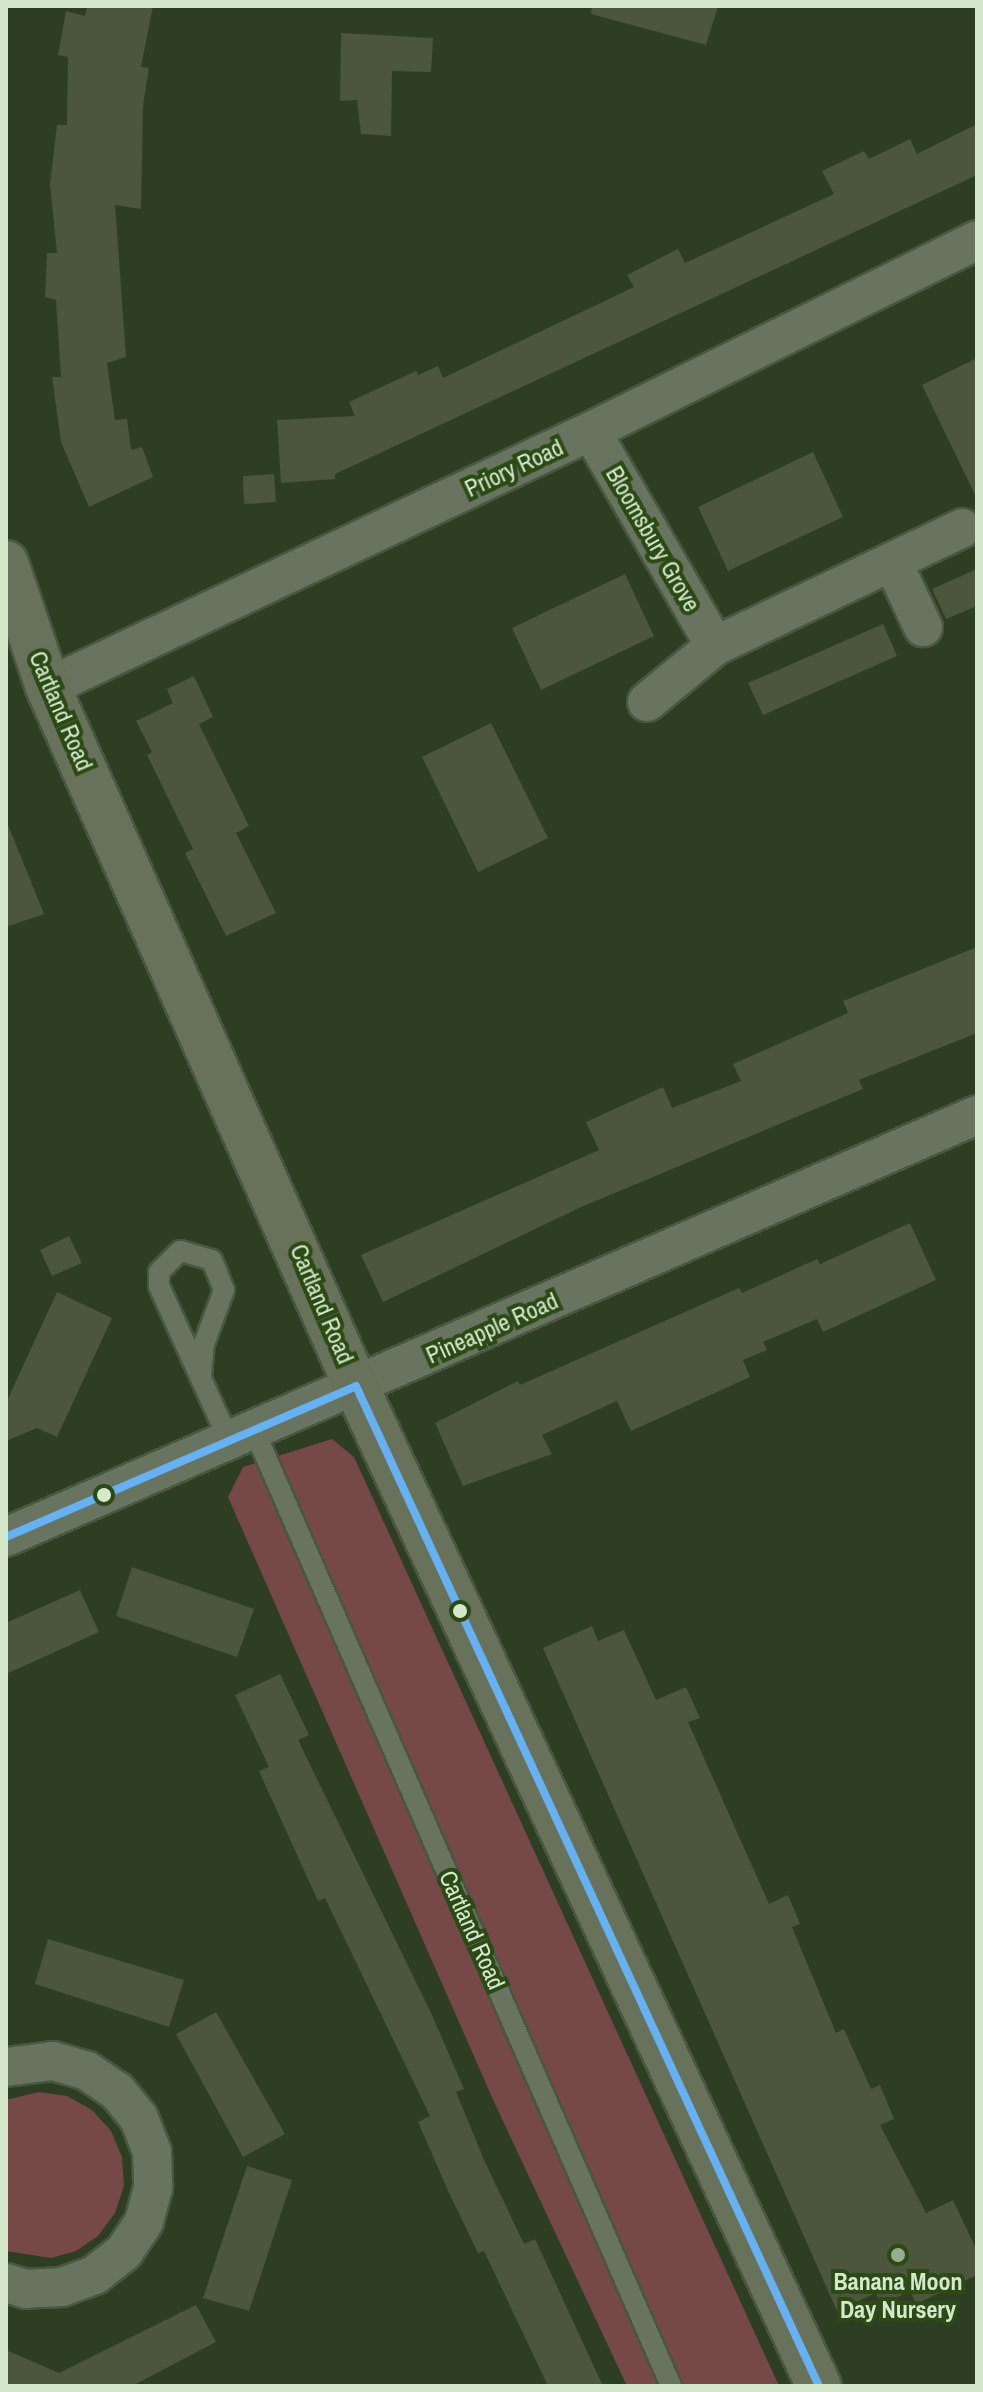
<!DOCTYPE html>
<style>
body{margin:0}
#map{position:relative;width:983px;height:2392px;overflow:hidden;background:#2d3e22;font-family:"Archivo Narrow",sans-serif}
div>[style]{position:absolute}
.green>*{inset:0;background:#774848}
.building>*{inset:0;background:#4c563d}
.roads{filter:drop-shadow(2px 0 #495741) drop-shadow(-2px 0 #495741) drop-shadow(0 2px #495741) drop-shadow(0 -2px #495741)}
.lane>*{height:20px;margin:-10px;padding:0 10px;transform-origin:10px;border-radius:10px;background:#687460}
.street>*{height:38px;margin:-19px;padding:0 19px;transform-origin:19px;border-radius:19px;background:#687460}
.secondary>*{height:44px;margin:-22px;padding:0 22px;transform-origin:22px;border-radius:22px;background:#68715a}
.bus-1>*{height:8px;margin:-4px;padding:0 4px;transform-origin:4px;border-radius:4px;background:#66b1f2}
.dots>*{width:22px;height:22px;translate:-50% -50%;box-sizing:border-box;border:4px solid #2b4a16;border-radius:50%}
span{translate:-50% -50%;white-space:nowrap;text-align:center;line-height:1.15;-webkit-text-stroke:8px #2b4a16;paint-order:stroke}
.street-label{font-size:24px;color:#d5e8cb}
.poi-label{font-size:24px;color:#d5e8cb;font-weight:700}
.frame{position:absolute;inset:0;border:8px solid #d5e8cb;pointer-events:none}
</style>
<div id="map">
<div class="green">
<i style="clip-path:polygon(332px 1439px,354px 1457px,779px 2386px,627px 2386px,495px 2104px,228px 1497px,243px 1467px)"></i>
<i style="clip-path:polygon(39px 2092px,67px 2096px,92px 2110px,111px 2131px,122px 2157px,124px 2186px,115px 2213px,98px 2236px,76px 2251px,51px 2258px,6px 2251px,6px 2100px)"></i>
</div>
<div class="building">
<i style="clip-path:polygon(87px 6px,153px 6px,141px 67px,149px 68px,143px 106px,141px 209px,115px 205px,126px 357px,107px 363px,115px 420px,127px 419px,131px 450px,142px 447px,153px 477px,89px 507px,61px 442px,52px 377px,61px 377px,56px 300px,45px 297px,47px 253px,57px 253px,50px 184px,57px 125px,67px 125px,68px 57px,58px 55px,66px 11px,85px 16px)"></i>
<i style="clip-path:polygon(592px 6px,718px 6px,706px 45px,591px 14px)"></i>
<i style="clip-path:polygon(341px 33px,433px 38px,431px 72px,392px 71px,391px 136px,361px 134px,357px 100px,340px 101px)"></i>
<i style="clip-path:polygon(977px 124px,977px 175px,335px 474px,335px 479px,281px 483px,277px 420px,355px 416px,349px 402px,416px 371px,418px 375px,438px 366px,443px 378px,634px 287px,627px 275px,678px 249px,685px 263px,834px 194px,822px 171px,864px 151px,869px 159px,910px 139px,917px 154px)"></i>
<i style="clip-path:polygon(977px 358px,977px 499px,922px 385px)"></i>
<i style="clip-path:polygon(813px 452px,843px 517px,728px 571px,698px 507px)"></i>
<i style="clip-path:polygon(274px 474px,276px 502px,244px 504px,243px 476px)"></i>
<i style="clip-path:polygon(977px 569px,977px 606px,946px 619px,932px 589px)"></i>
<i style="clip-path:polygon(625px 574px,654px 636px,541px 690px,512px 628px)"></i>
<i style="clip-path:polygon(883px 624px,897px 656px,763px 715px,748px 683px)"></i>
<i style="clip-path:polygon(194px 676px,213px 717px,199px 724px,249px 826px,236px 833px,276px 913px,226px 936px,185px 853px,193px 849px,147px 755px,152px 752px,136px 721px,173px 703px,167px 689px)"></i>
<i style="clip-path:polygon(491px 723px,548px 838px,478px 872px,422px 757px)"></i>
<i style="clip-path:polygon(6px 820px,44px 914px,6px 927px)"></i>
<i style="clip-path:polygon(977px 947px,977px 1033px,859px 1080px,863px 1089px,579px 1208px,383px 1302px,361px 1255px,599px 1150px,586px 1122px,663px 1087px,672px 1108px,741px 1081px,733px 1064px,848px 1013px,843px 1001px)"></i>
<i style="clip-path:polygon(910px 1223px,936px 1280px,823px 1332px,817px 1319px,763px 1342px,767px 1350px,743px 1360px,750px 1377px,631px 1431px,617px 1401px,542px 1435px,552px 1454px,463px 1486px,435px 1423px,518px 1381px,520px 1385px,739px 1288px,742px 1293px,817px 1259px,820px 1264px)"></i>
<i style="clip-path:polygon(69px 1236px,82px 1263px,52px 1276px,40px 1250px)"></i>
<i style="clip-path:polygon(57px 1292px,112px 1318px,57px 1437px,37px 1428px,6px 1441px,6px 1403px)"></i>
<i style="clip-path:polygon(132px 1567px,254px 1609px,237px 1657px,116px 1616px)"></i>
<i style="clip-path:polygon(80px 1590px,99px 1632px,6px 1674px,6px 1623px)"></i>
<i style="clip-path:polygon(592px 1626px,598px 1641px,624px 1630px,656px 1700px,686px 1687px,700px 1718px,688px 1722px,769px 1904px,788px 1895px,800px 1924px,792px 1927px,836px 2033px,844px 2029px,871px 2089px,880px 2085px,894px 2119px,880px 2125px,926px 2213px,953px 2200px,977px 2251px,977px 2275px,916px 2304px,910px 2291px,881px 2305px,876px 2293px,837px 2311px,543px 1648px)"></i>
<i style="clip-path:polygon(280px 1674px,309px 1735px,298px 1740px,432px 2015px,464px 2089px,456px 2092px,484px 2160px,524px 2244px,535px 2239px,603px 2386px,548px 2386px,484px 2251px,478px 2253px,450px 2195px,418px 2122px,430px 2116px,325px 1898px,318px 1901px,259px 1771px,269px 1767px,235px 1695px)"></i>
<i style="clip-path:polygon(48px 1939px,184px 1980px,169px 2027px,35px 1984px)"></i>
<i style="clip-path:polygon(216px 2012px,285px 2134px,243px 2157px,176px 2034px)"></i>
<i style="clip-path:polygon(247px 2166px,292px 2180px,249px 2311px,203px 2298px)"></i>
<i style="clip-path:polygon(196px 2305px,216px 2342px,132px 2386px,6px 2386px,6px 2350px,59px 2373px)"></i>
</div>
<div class="roads">
<div class="lane">
<i style="left:201px;top:1376px;width:32px;rotate:-85deg"></i>
<i style="left:204px;top:1344px;width:58px;rotate:-69.7deg"></i>
<i style="left:224px;top:1290px;width:32px;rotate:-112deg"></i>
<i style="left:212px;top:1260px;width:33px;rotate:-164deg"></i>
<i style="left:180px;top:1251px;width:30px;rotate:135deg"></i>
<i style="left:159px;top:1272px;width:14px;rotate:90deg"></i>
<i style="left:159px;top:1286px;width:169px;rotate:65.6deg"></i>
<i style="left:254px;top:1430px;width:1043px;rotate:66.43deg"></i>
</div>
<div class="street">
<i style="left:591px;top:431px;width:248px;rotate:60deg"></i>
<i style="left:893px;top:563px;width:71px;rotate:64.9deg"></i>
<i style="left:48px;top:687px;width:600px;rotate:-25.24deg"></i>
<i style="left:591px;top:431px;width:431px;rotate:-26.3deg"></i>
<i style="left:647px;top:702px;width:88px;rotate:-39.5deg"></i>
<i style="left:715px;top:646px;width:274px;rotate:-25.5deg"></i>
<i style="left:6px;top:1537px;width:1059px;rotate:-23.49deg"></i>
<i style="left:6px;top:2067px;width:47px;rotate:-7.3deg"></i>
<i style="left:53px;top:2061px;width:35px;rotate:16deg"></i>
<i style="left:87px;top:2071px;width:36px;rotate:34deg"></i>
<i style="left:117px;top:2091px;width:35px;rotate:51deg"></i>
<i style="left:139px;top:2118px;width:36px;rotate:69deg"></i>
<i style="left:152px;top:2152px;width:36px;rotate:88deg"></i>
<i style="left:153px;top:2188px;width:35px;rotate:105deg"></i>
<i style="left:144px;top:2222px;width:36px;rotate:124deg"></i>
<i style="left:124px;top:2252px;width:37px;rotate:142deg"></i>
<i style="left:95px;top:2275px;width:35px;rotate:160deg"></i>
<i style="left:62px;top:2287px;width:36px;rotate:177deg"></i>
<i style="left:26px;top:2289px;width:21px;rotate:-163deg"></i>
</div>
<div class="secondary">
<i style="left:6px;top:563px;width:131px;rotate:71.3deg"></i>
<i style="left:48px;top:687px;width:764px;rotate:66.22deg"></i>
<i style="left:356px;top:1386px;width:1102px;rotate:65.16deg"></i>
</div>
</div>
<div class="bus-1">
<i style="left:6px;top:1537px;width:381px;rotate:-23.3deg"></i>
<i style="left:356px;top:1386px;width:1102px;rotate:65.16deg"></i>
</div>
<div class="dots">
<i style="left:104px;top:1495px;background:#d5e8cb"></i>
<i style="left:460px;top:1611px;background:#d5e8cb"></i>
<i style="left:898px;top:2255px;background:#9aac90"></i>
</div>
<div class="street-label">
<span style="left:514px;top:468px;rotate:-25deg">Priory Road</span>
<span style="left:653px;top:539px;rotate:60deg">Bloomsbury Grove</span>
<span style="left:61px;top:711px;rotate:67deg">Cartland Road</span>
<span style="left:322px;top:1304px;rotate:67deg">Cartland Road</span>
<span style="left:492px;top:1328px;rotate:-24deg">Pineapple Road</span>
<span style="left:472px;top:1930px;rotate:66deg">Cartland Road</span>
</div>
<div class="poi-label">
<span style="left:898px;top:2296px">Banana Moon<br>Day Nursery</span>
</div>
<div class="frame"></div>
</div>
